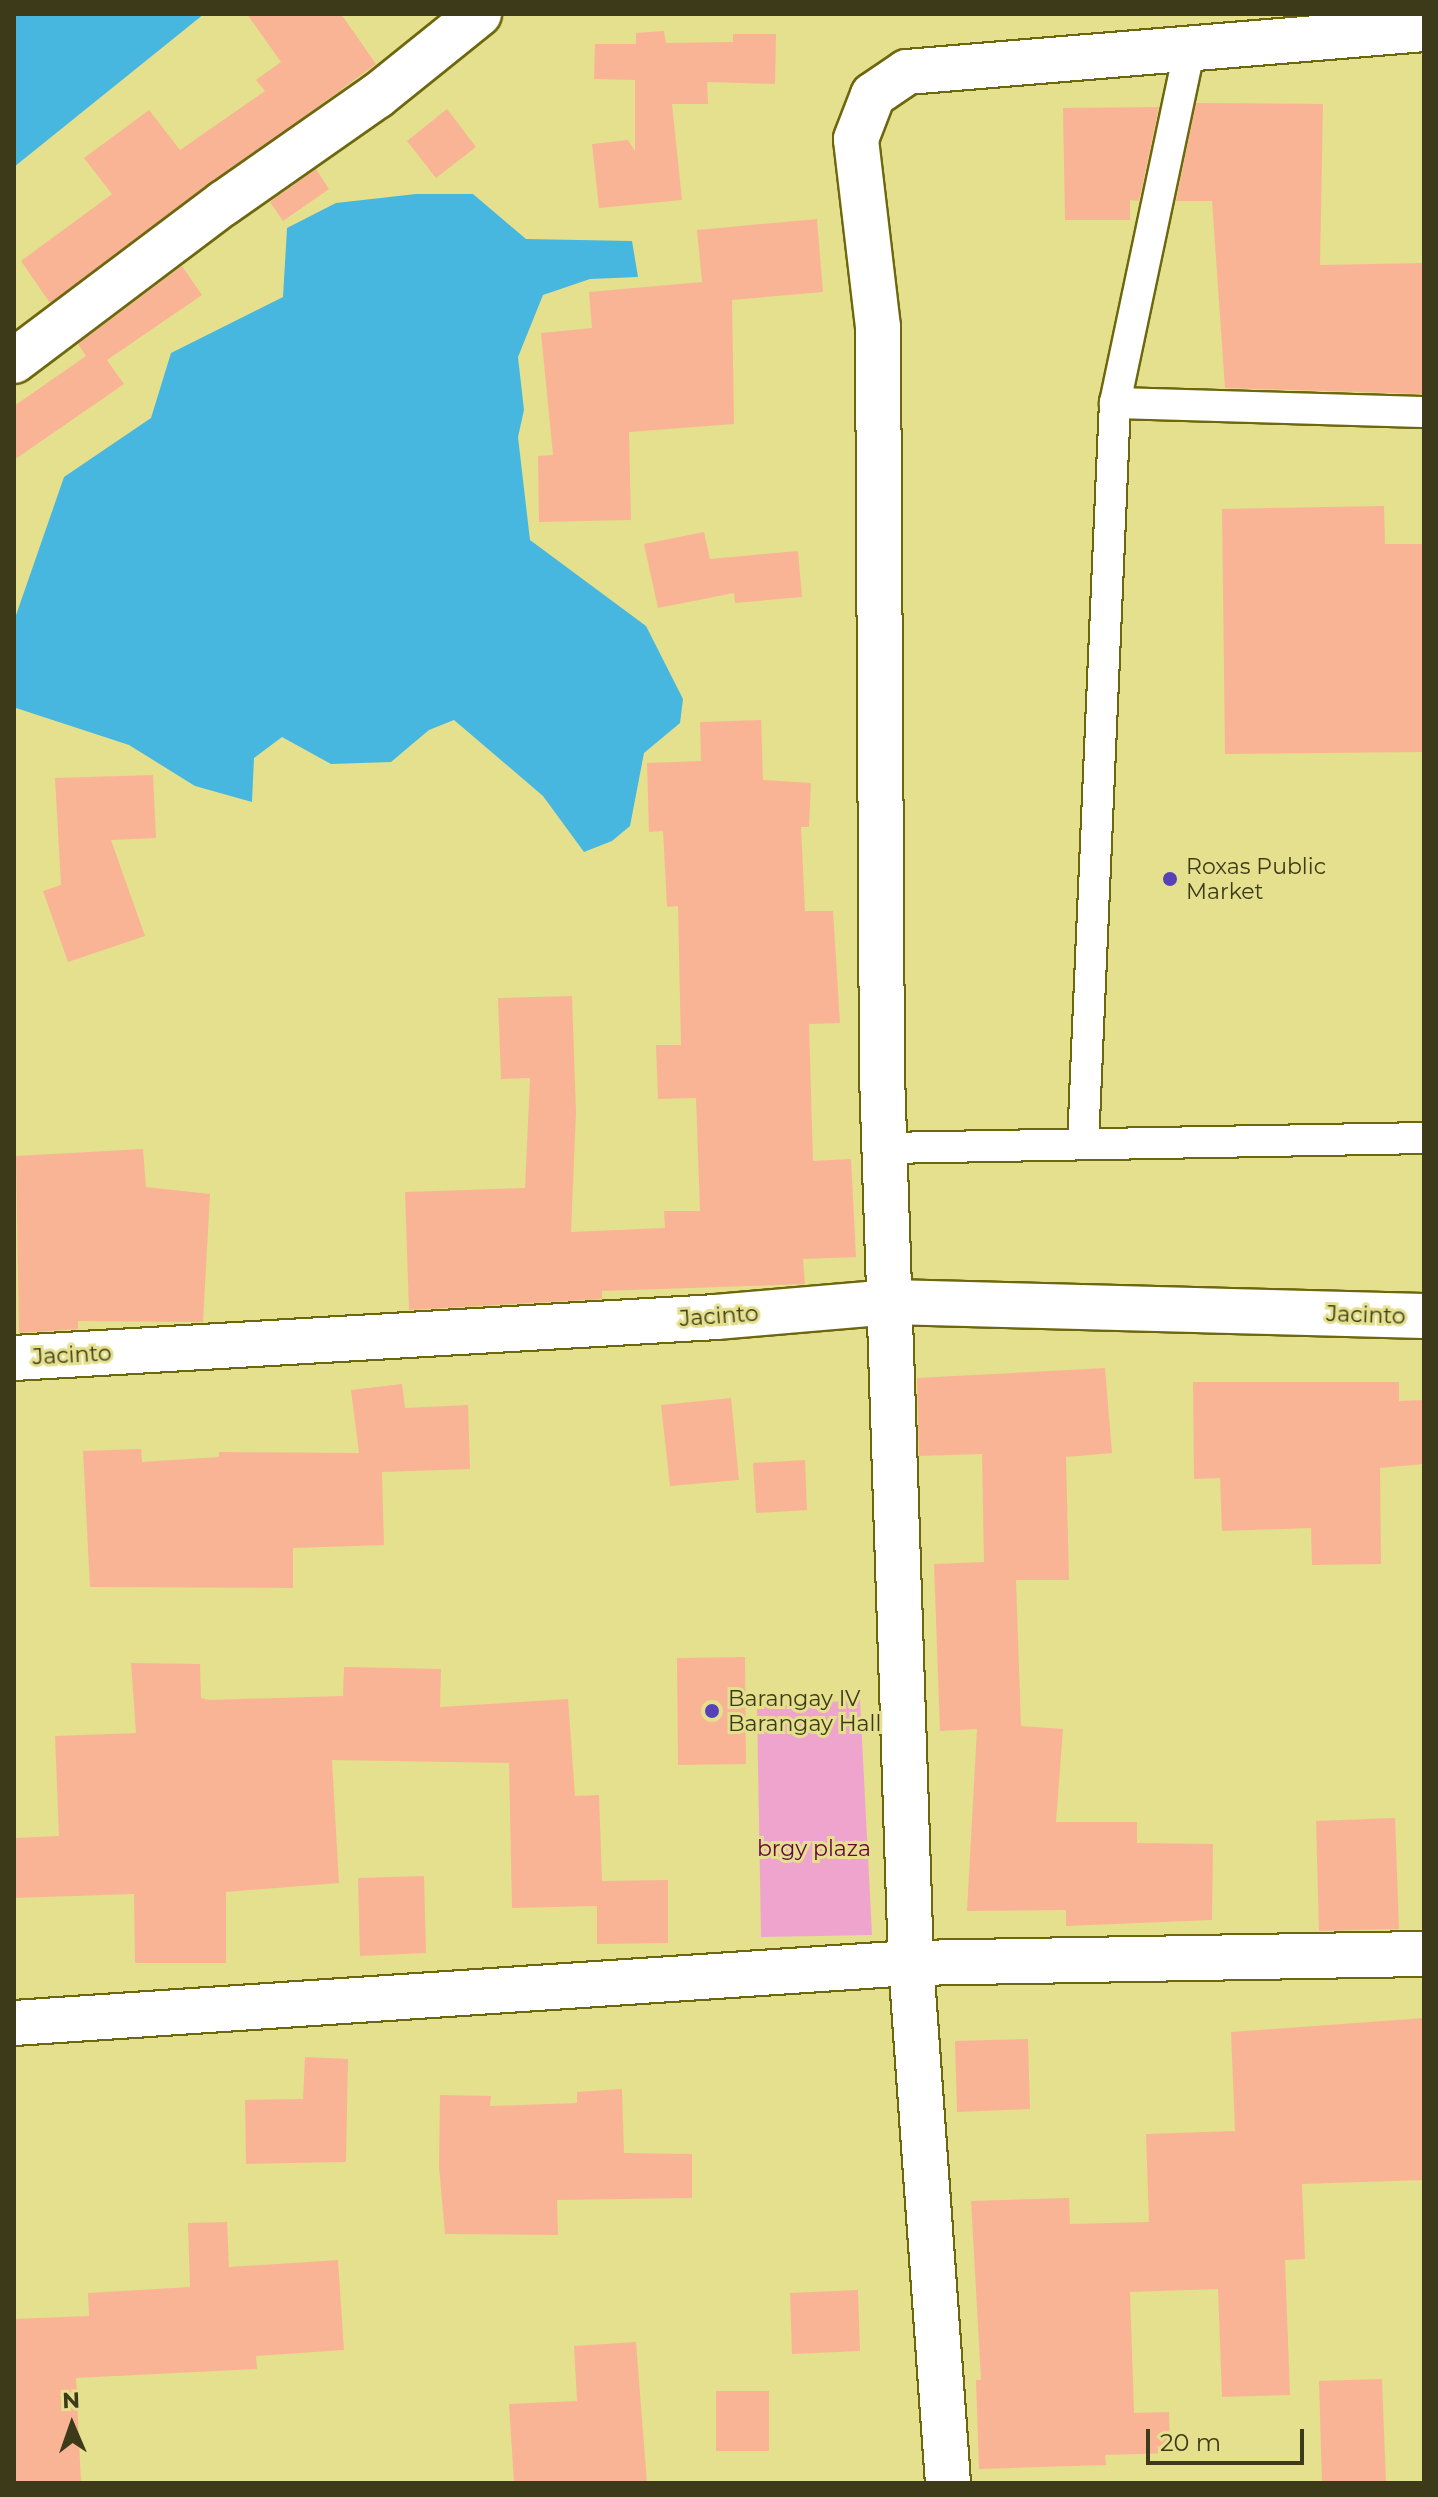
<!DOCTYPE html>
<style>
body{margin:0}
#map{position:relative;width:1438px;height:2497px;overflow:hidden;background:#e4e08e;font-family:Montserrat,sans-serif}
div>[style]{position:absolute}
.green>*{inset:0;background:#efa4cd}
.water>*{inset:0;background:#48b7df}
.building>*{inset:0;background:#f9b495}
.roads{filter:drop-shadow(2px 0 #6d670d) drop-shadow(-2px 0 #6d670d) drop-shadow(0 2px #6d670d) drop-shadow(0 -2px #6d670d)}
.lane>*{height:30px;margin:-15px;padding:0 15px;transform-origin:15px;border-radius:15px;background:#fff}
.street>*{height:44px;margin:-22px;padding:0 22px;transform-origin:22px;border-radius:22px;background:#fff}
.dots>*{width:22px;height:22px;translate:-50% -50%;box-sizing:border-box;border:4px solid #e4e08e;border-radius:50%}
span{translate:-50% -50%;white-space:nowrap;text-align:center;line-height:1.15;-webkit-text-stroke:6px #e4e08e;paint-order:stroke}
.poi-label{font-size:22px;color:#3c3a19}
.left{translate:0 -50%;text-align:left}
.street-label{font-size:22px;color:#3c3a19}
.park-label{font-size:22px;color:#670249}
.frame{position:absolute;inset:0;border:16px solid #3c3a19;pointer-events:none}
.north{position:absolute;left:32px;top:2385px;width:80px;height:80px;-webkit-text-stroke:6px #e4e08e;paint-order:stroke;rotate:358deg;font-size:22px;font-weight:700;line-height:32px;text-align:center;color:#3c3a19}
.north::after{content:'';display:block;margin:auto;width:28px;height:36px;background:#3c3a19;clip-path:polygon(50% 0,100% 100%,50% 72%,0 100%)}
.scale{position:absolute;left:1146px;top:2429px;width:158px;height:36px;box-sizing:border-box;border:4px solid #3c3a19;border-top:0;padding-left:10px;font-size:24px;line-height:28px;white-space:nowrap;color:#3c3a19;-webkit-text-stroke:6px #e4e08e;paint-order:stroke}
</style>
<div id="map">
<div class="green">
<i style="clip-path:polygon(860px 1700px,872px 1935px,761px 1937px,757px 1707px)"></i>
</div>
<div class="water">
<i style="clip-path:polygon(14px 14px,204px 14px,14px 167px)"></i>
<i style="clip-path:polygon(416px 194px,473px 194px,526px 239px,632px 241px,638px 277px,590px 279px,543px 295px,518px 357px,524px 410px,518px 437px,530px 540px,646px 626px,683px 699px,680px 723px,644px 753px,630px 826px,612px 841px,584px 852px,543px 796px,454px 720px,429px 730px,391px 762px,331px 764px,282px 737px,254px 758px,252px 802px,195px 786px,129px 745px,16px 708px,14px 621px,64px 477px,151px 418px,171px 353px,283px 297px,287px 228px,336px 203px)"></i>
</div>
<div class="building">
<i style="clip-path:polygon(247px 14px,341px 14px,376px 64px,50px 303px,21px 261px,112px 194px,84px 158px,149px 110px,180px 150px,265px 91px,256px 80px,281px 62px)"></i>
<i style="clip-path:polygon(664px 31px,666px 43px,733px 42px,733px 34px,776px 34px,775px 84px,707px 82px,708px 104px,672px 104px,682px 200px,599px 208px,592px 144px,628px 140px,635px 151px,635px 80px,594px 79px,595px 44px,636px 44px,636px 33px)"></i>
<i style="clip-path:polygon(1196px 103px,1323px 104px,1320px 265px,1424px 263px,1424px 394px,1225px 388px,1212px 201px,1176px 201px)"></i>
<i style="clip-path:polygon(1159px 107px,1139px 201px,1130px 200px,1130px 220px,1065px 220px,1063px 108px)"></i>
<i style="clip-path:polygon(447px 109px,476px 147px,436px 178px,407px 141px)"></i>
<i style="clip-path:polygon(316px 169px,329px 189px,283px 221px,270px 202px)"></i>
<i style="clip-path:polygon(817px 219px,823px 292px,732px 300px,734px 424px,629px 432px,631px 520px,539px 522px,538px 456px,553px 455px,541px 333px,592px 328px,589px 292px,702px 282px,697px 230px)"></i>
<i style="clip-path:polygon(182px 266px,202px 295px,107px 360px,124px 384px,14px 460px,14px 406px,86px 356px,78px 344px)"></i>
<i style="clip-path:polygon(1384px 506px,1385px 544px,1424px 544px,1424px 752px,1225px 754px,1222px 509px)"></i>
<i style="clip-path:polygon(704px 532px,710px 559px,798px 551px,802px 597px,735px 603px,734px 593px,658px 608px,644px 544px)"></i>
<i style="clip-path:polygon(761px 720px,763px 780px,811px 783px,809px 827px,801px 827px,805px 911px,833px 911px,840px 1023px,809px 1024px,813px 1161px,851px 1159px,856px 1257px,803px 1259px,805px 1284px,602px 1291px,602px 1299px,409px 1310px,405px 1192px,525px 1188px,530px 1078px,501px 1079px,498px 998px,572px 996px,576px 1112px,571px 1232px,665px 1228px,664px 1211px,700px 1211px,696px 1098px,658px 1099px,656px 1045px,681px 1045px,678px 906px,667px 907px,663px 831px,649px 832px,647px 763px,701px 761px,700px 722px)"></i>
<i style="clip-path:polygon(153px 775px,156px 838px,111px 840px,145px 936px,68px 962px,43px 891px,61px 885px,55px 778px)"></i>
<i style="clip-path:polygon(143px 1149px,146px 1187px,210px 1194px,203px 1322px,78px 1321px,78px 1329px,19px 1333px,16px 1156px)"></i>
<i style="clip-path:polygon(1105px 1368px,1112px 1453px,1066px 1457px,1069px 1580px,1016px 1580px,1021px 1726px,1063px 1729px,1056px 1822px,1137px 1822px,1137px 1843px,1213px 1844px,1212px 1920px,1066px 1926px,1066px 1910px,967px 1911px,977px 1729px,940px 1731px,934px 1564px,984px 1562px,982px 1454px,919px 1456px,917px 1378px)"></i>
<i style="clip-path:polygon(1193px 1382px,1399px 1382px,1399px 1401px,1424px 1400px,1424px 1464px,1380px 1468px,1381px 1564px,1312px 1565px,1311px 1528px,1222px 1531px,1220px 1478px,1194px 1479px)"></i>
<i style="clip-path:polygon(402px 1384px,405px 1408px,468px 1405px,470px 1469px,382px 1472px,384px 1545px,293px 1548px,293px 1588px,90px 1587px,83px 1451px,141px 1449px,142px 1462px,219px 1457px,219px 1452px,359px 1453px,351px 1390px)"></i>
<i style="clip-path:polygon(731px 1398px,739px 1480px,670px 1486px,661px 1405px)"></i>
<i style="clip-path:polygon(805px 1460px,807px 1510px,756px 1513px,753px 1463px)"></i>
<i style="clip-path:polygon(745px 1657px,746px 1764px,678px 1765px,677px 1658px)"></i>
<i style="clip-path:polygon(131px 1663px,200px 1664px,201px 1698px,209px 1700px,343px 1696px,344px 1667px,441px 1669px,440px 1707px,568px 1699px,575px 1796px,599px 1795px,602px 1881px,668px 1880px,668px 1943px,597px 1944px,597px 1906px,512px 1908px,509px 1763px,332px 1760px,339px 1883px,226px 1892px,226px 1963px,135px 1963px,134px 1894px,14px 1898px,14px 1838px,59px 1836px,55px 1736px,136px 1733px)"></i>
<i style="clip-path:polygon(1395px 1818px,1399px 1929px,1319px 1931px,1316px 1821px)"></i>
<i style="clip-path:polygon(424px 1876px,426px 1953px,360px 1956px,358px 1878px)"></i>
<i style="clip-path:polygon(1424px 2018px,1424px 2180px,1302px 2184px,1305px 2259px,1285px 2260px,1290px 2395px,1222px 2397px,1218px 2289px,1130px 2292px,1134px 2413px,1169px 2412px,1170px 2453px,1105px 2455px,1106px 2465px,979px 2469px,976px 2380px,981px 2380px,971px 2201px,1069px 2198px,1070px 2224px,1149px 2222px,1146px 2134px,1235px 2131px,1231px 2032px)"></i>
<i style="clip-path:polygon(1028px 2039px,1030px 2109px,957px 2112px,955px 2041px)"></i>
<i style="clip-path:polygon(305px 2057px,348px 2059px,346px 2162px,246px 2164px,245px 2100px,303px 2099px)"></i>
<i style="clip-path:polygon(622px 2089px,624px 2153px,692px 2154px,692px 2198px,557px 2200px,558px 2235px,445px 2234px,439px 2167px,440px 2095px,491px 2096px,490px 2106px,577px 2103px,577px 2092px)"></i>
<i style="clip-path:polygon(227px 2222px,229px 2267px,338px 2260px,344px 2350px,256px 2356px,257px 2369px,76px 2378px,81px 2483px,14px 2483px,14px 2319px,89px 2316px,88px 2293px,190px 2287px,188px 2223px)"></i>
<i style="clip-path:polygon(858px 2290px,860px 2351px,792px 2354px,790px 2293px)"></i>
<i style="clip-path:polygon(636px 2342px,647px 2483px,514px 2483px,509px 2404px,577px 2401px,574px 2346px)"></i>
<i style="clip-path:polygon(1382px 2379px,1386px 2483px,1322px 2483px,1319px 2381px)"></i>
<i style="clip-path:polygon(716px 2391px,769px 2391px,769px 2451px,716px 2451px)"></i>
</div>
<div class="roads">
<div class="lane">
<i style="left:1115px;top:403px;width:309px;rotate:1.7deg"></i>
<i style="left:1083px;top:1144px;width:742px;rotate:-87.53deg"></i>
<i style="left:1115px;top:403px;width:365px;rotate:-78.1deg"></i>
<i style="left:886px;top:1148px;width:538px;rotate:-1.06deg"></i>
</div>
<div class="street">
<i style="left:14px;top:361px;width:263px;rotate:-37deg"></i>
<i style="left:224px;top:203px;width:187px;rotate:-35deg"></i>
<i style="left:377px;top:96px;width:131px;rotate:-38.8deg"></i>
<i style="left:14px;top:1358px;width:703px;rotate:-3.34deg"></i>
<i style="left:716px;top:1317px;width:176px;rotate:-4.9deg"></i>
<i style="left:891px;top:1302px;width:533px;rotate:1.5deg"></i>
<i style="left:14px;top:2023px;width:899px;rotate:-3.83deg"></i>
<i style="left:911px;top:1963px;width:513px;rotate:-1.01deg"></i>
<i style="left:948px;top:2483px;width:521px;rotate:-94.07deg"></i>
<i style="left:911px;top:1963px;width:888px;rotate:-91.87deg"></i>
<i style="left:882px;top:1075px;width:748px;rotate:-90.31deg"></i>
<i style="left:878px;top:327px;width:189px;rotate:-96.7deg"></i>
<i style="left:856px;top:139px;width:47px;rotate:-68.9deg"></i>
<i style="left:873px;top:95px;width:41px;rotate:-34.1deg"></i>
<i style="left:907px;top:72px;width:519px;rotate:-4.75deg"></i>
</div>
</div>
<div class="dots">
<i style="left:1170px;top:879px;background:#5741b9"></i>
<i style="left:712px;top:1711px;background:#5741b9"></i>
</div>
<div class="poi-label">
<span class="left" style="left:1186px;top:879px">Roxas Public<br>Market</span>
<span class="left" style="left:728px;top:1711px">Barangay IV<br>Barangay Hall</span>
</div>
<div class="street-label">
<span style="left:1366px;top:1315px;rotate:2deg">Jacinto</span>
<span style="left:719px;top:1316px;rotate:-4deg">Jacinto</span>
<span style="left:72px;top:1355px;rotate:-3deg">Jacinto</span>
</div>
<div class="park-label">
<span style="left:814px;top:1849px">brgy plaza</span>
</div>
<div class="frame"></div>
<div class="north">N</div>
<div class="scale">20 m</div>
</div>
